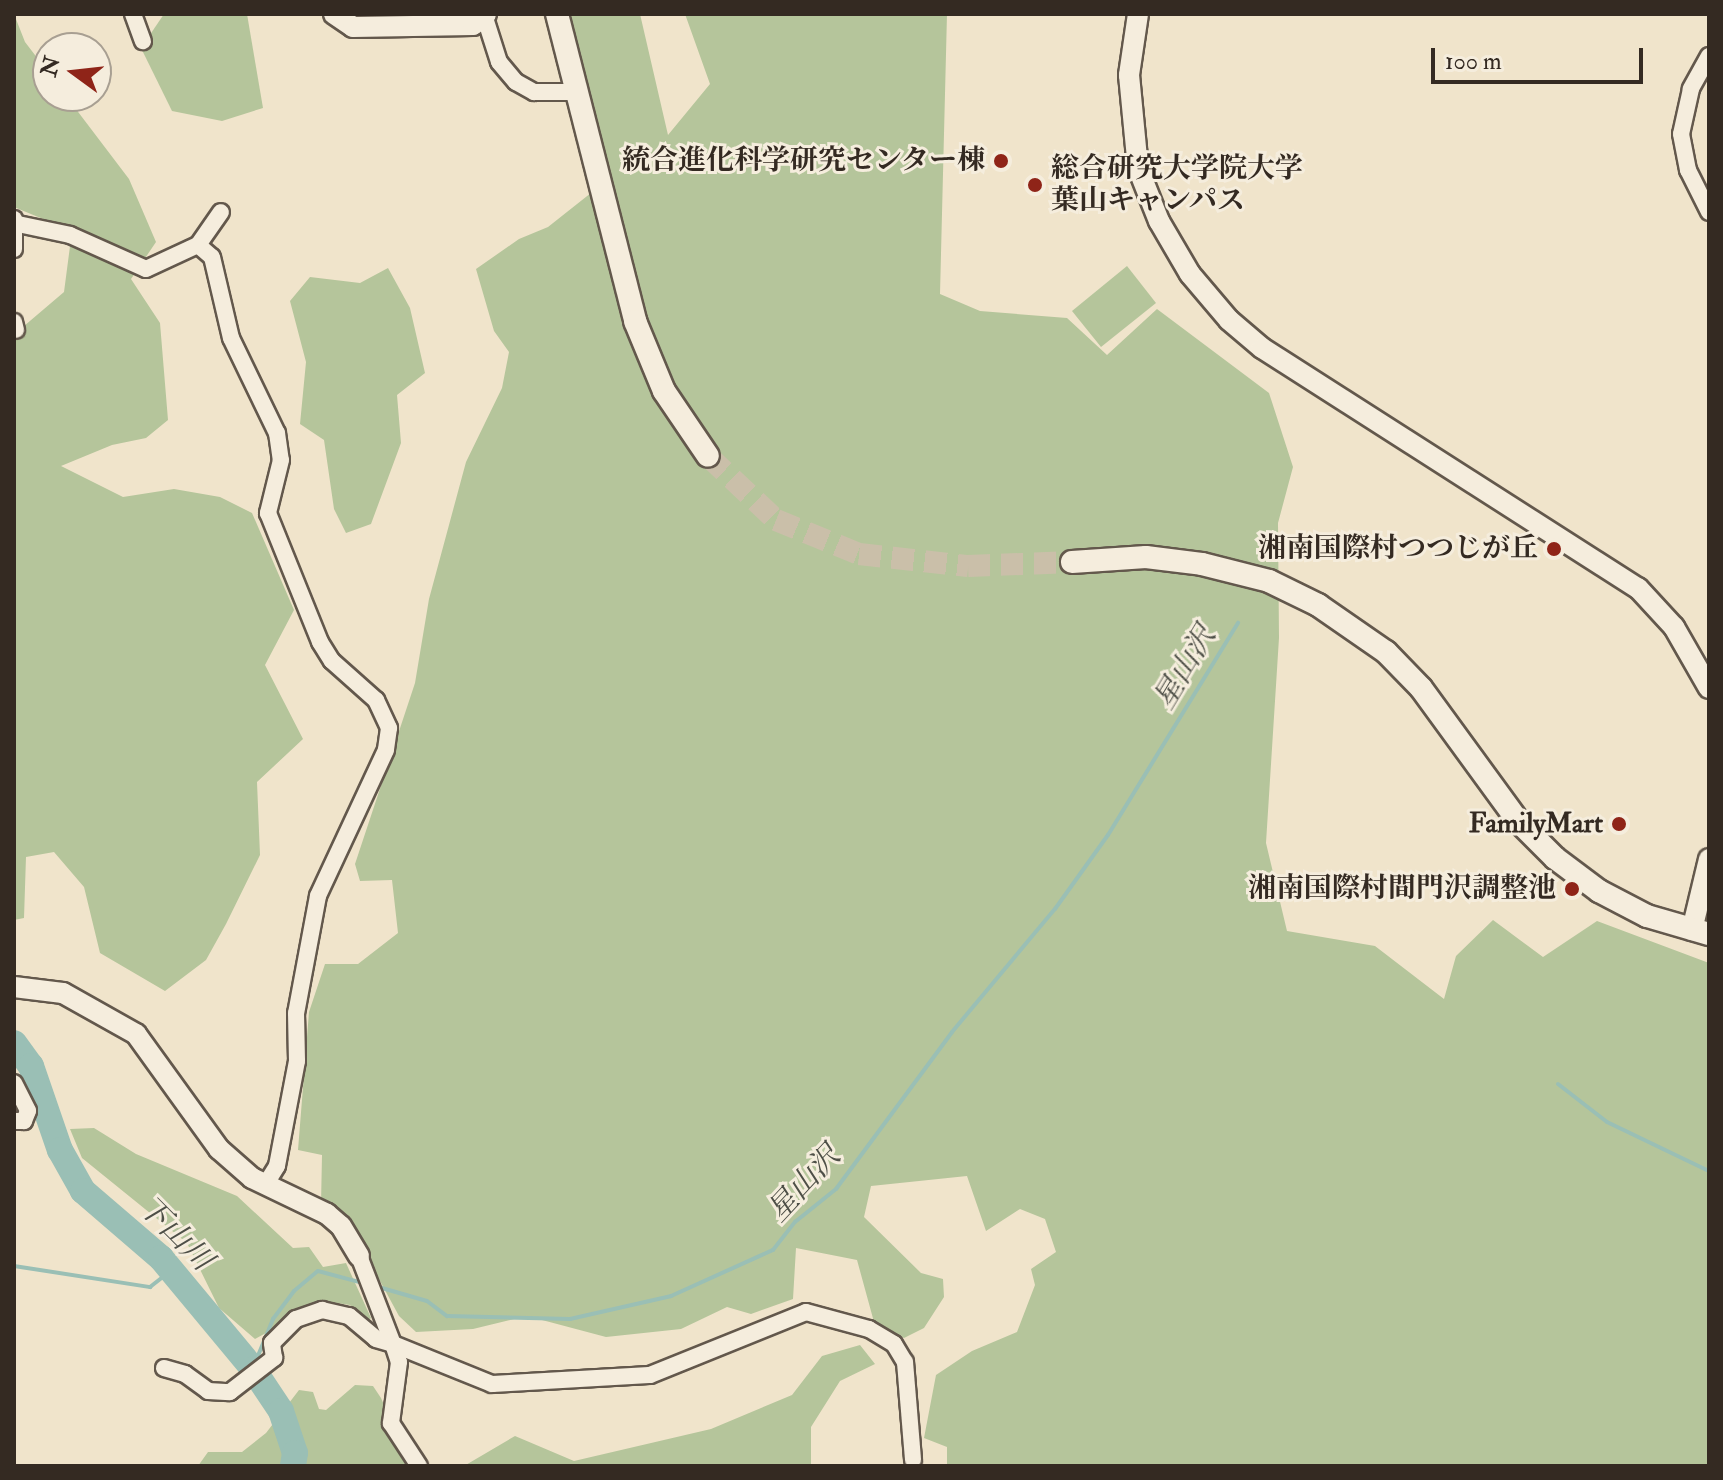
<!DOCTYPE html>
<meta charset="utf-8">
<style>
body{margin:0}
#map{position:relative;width:1723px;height:1480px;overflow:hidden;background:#f0e4cb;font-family:"IM FELL Double Pica","Noto Serif JP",serif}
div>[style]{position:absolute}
.green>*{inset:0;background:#b5c59b}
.stream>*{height:4px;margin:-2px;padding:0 2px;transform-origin:2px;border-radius:2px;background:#9abfb5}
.river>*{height:26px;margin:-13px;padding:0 13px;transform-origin:13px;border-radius:13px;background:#9abfb5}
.secondary-tunnel>*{height:22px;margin-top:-11px;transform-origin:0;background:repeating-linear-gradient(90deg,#cabfa9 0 22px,transparent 0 33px)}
.roads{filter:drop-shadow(2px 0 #63584c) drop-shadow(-2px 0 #63584c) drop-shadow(0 2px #63584c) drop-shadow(0 -2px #63584c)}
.minor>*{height:16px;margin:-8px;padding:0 8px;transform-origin:8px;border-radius:8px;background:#f5eddd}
.tertiary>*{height:20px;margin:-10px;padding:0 10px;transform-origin:10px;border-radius:10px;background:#f5eddd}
.secondary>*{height:22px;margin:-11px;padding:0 11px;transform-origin:11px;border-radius:11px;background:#f5eddd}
.dots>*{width:22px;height:22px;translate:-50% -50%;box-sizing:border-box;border:4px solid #f5eddd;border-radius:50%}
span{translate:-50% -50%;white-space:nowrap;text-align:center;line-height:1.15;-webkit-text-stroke:6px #f5eddd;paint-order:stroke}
.poi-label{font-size:28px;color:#342a22;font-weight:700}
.right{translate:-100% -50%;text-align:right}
.left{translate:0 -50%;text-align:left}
.water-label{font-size:30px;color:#4e4f47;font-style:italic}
.frame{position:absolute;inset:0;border:16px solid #342a22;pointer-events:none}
.north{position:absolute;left:32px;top:32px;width:80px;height:80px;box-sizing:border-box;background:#f5eddd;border:2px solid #a89f92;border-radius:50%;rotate:285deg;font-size:22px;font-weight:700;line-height:32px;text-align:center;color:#342a22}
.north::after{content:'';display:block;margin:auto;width:28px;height:36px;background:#8f2418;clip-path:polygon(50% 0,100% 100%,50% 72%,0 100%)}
.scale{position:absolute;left:1431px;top:48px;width:212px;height:36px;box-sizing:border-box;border:4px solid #342a22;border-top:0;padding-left:10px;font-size:24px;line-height:28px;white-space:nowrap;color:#342a22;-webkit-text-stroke:6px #f5eddd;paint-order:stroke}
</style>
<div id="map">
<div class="green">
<i style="clip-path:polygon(14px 14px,25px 42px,48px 72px,48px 96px,66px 96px,129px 179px,156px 242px,131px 279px,160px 323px,168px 420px,146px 438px,112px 445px,61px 466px,123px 497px,174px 489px,220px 497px,252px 513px,294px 610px,265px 665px,303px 739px,257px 782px,260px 855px,226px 924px,206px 960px,165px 991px,100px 953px,84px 887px,54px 852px,26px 857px,24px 918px,14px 920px,14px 345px,17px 332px,64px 292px,72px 231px,14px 207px)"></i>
<i style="clip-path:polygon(164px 14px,247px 14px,263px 108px,222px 121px,172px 111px,141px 48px)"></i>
<i style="clip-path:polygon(563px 14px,640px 14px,668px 135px,710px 84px,685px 14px,947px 14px,940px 294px,980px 311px,1067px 318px,1107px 355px,1157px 309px,1269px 393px,1293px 467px,1278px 523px,1279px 638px,1266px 843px,1287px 931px,1375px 946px,1444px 999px,1456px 956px,1493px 920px,1543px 957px,1597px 921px,1709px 963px,1709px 1466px,947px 1466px,947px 1447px,924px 1438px,936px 1375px,972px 1351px,1017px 1332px,1035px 1285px,1031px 1269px,1056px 1252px,1045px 1219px,1020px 1209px,986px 1231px,967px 1176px,871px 1186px,864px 1217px,921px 1273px,943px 1279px,944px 1297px,924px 1328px,904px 1338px,874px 1322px,857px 1260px,796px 1248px,793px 1299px,751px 1314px,727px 1307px,681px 1329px,606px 1337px,527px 1316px,473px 1329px,416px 1332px,399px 1316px,354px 1233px,321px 1204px,322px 1155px,298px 1150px,309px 1012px,325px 964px,358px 964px,398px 933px,392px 880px,360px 881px,355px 864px,415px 683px,429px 599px,466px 462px,502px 388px,509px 352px,494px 331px,476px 269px,519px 239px,548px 227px,596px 189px)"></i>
<i style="clip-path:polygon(1127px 266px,1156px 303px,1101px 347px,1072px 311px)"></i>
<i style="clip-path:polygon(388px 268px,410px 308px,425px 373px,397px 395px,401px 443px,371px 524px,346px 533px,334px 509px,324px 440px,300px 424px,306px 362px,290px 301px,310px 277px,360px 283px)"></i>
<i style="clip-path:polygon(94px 1128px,136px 1154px,237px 1196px,293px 1248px,309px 1247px,323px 1267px,346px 1263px,371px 1318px,366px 1322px,350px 1305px,324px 1301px,255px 1339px,219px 1308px,187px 1243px,82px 1158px,70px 1129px)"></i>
<i style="clip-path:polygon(860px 1345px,875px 1364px,840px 1381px,811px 1427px,811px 1466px,464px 1466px,515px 1436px,574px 1461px,711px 1429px,792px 1395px,822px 1356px)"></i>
<i style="clip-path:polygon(355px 1385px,373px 1386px,381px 1398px,410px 1466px,198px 1466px,208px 1452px,242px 1452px,266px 1433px,299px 1390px,313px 1392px,319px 1409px,326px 1410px)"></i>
</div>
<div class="stream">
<i style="left:1558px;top:1084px;width:62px;rotate:37.8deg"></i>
<i style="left:1607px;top:1122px;width:113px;rotate:25.7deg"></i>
<i style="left:14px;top:1266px;width:138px;rotate:8.8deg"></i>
<i style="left:150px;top:1287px;width:28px;rotate:-38deg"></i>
<i style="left:375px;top:1286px;width:54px;rotate:16.1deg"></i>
<i style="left:427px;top:1301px;width:25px;rotate:37deg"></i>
<i style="left:447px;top:1316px;width:123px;rotate:1.4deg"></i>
<i style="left:570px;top:1319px;width:104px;rotate:-12.8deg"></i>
<i style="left:671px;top:1296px;width:112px;rotate:-24.3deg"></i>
<i style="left:773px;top:1250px;width:36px;rotate:-52deg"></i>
<i style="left:795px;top:1222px;width:53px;rotate:-38.8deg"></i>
<i style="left:836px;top:1189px;width:195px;rotate:-53.5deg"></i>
<i style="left:952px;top:1032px;width:160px;rotate:-50.1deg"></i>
<i style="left:1055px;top:909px;width:91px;rotate:-54.4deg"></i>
<i style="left:1108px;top:835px;width:249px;rotate:-58.5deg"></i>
<i style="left:253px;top:1368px;width:53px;rotate:-67.8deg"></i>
<i style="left:273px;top:1319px;width:35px;rotate:-53deg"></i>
<i style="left:294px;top:1291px;width:31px;rotate:-40deg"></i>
<i style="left:318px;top:1271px;width:47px;rotate:14.9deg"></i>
</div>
<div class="river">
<i style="left:14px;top:1043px;width:29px;rotate:54deg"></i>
<i style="left:31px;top:1066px;width:89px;rotate:71deg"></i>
<i style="left:60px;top:1150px;width:47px;rotate:60.7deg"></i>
<i style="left:83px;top:1191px;width:103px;rotate:40.7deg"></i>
<i style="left:161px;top:1258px;width:144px;rotate:50.3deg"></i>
<i style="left:253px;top:1369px;width:50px;rotate:56.3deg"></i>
<i style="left:281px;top:1411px;width:44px;rotate:71.6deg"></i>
<i style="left:295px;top:1453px;width:13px;rotate:99deg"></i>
</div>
<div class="secondary-tunnel">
<i style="left:708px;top:456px;width:93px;rotate:43.3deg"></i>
<i style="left:776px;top:520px;width:90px;rotate:22.3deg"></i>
<i style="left:859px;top:554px;width:110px;rotate:6.3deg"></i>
<i style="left:968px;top:566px;width:104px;rotate:-2.2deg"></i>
</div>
<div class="roads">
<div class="minor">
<i style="left:133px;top:14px;width:29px;rotate:70deg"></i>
<i style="left:485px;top:18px;width:46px;rotate:72.3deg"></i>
<i style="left:499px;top:62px;width:26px;rotate:50deg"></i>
<i style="left:516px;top:82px;width:21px;rotate:29deg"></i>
<i style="left:534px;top:92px;width:42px"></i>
<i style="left:1709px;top:56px;width:38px;rotate:119deg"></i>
<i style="left:1691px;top:89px;width:46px;rotate:102.5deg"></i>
<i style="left:1681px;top:134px;width:37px;rotate:79deg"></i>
<i style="left:1688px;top:170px;width:47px;rotate:63.4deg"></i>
<i style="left:14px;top:219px;width:30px;rotate:90deg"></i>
<i style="left:18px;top:224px;width:53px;rotate:11.9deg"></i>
<i style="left:70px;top:235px;width:83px;rotate:24.1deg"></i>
<i style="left:146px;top:269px;width:57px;rotate:-24.8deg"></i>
<i style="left:198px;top:245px;width:40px;rotate:-55.1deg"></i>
<i style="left:198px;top:245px;width:18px;rotate:41deg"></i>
<i style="left:212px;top:257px;width:83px;rotate:76.8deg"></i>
<i style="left:231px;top:338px;width:106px;rotate:64.2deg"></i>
<i style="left:277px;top:433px;width:27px;rotate:82deg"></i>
<i style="left:281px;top:460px;width:55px;rotate:103.8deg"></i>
<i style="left:268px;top:513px;width:139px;rotate:68deg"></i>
<i style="left:320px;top:642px;width:22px;rotate:58deg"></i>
<i style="left:332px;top:661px;width:59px;rotate:41.6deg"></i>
<i style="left:376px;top:700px;width:31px;rotate:65deg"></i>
<i style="left:389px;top:728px;width:22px;rotate:98deg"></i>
<i style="left:386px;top:750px;width:161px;rotate:115deg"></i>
<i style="left:318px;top:896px;width:119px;rotate:100.6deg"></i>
<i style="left:296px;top:1013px;width:48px;rotate:88.8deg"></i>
<i style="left:297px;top:1061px;width:107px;rotate:100.8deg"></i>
<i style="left:277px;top:1166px;width:22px;rotate:122deg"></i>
<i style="left:14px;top:322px;width:8px;rotate:76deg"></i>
<i style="left:14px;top:1083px;width:31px;rotate:63deg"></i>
<i style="left:28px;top:1111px;width:11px;rotate:112deg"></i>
<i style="left:24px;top:1121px;width:10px;rotate:180deg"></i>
<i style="left:359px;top:1256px;width:94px;rotate:68.9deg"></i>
<i style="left:393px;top:1344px;width:107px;rotate:22deg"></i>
<i style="left:492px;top:1384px;width:158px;rotate:-3.3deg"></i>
<i style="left:650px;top:1375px;width:168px;rotate:-22deg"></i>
<i style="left:806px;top:1312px;width:65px;rotate:15.1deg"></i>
<i style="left:869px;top:1329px;width:29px;rotate:31deg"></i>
<i style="left:894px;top:1344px;width:21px;rotate:59deg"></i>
<i style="left:905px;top:1362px;width:98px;rotate:85.3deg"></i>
<i style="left:164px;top:1368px;width:22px;rotate:16deg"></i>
<i style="left:185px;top:1374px;width:29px;rotate:36deg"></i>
<i style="left:208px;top:1391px;width:22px;rotate:3deg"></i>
<i style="left:230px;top:1392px;width:56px;rotate:-37.7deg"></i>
<i style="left:274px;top:1358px;width:15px;rotate:-98deg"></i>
<i style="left:272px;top:1343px;width:34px;rotate:-45deg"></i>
<i style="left:296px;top:1319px;width:28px;rotate:-19deg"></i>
<i style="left:322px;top:1310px;width:28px;rotate:13deg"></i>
<i style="left:349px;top:1316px;width:35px;rotate:40deg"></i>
<i style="left:376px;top:1339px;width:18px;rotate:16deg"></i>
<i style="left:393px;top:1344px;width:19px;rotate:72deg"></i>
<i style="left:399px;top:1362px;width:62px;rotate:97.5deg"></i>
<i style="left:391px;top:1423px;width:51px;rotate:56.9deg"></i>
</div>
<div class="tertiary">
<i style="left:334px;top:14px;width:23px;rotate:34deg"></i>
<i style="left:353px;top:27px;width:120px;rotate:-1deg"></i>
<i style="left:473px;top:25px;width:17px;rotate:-40deg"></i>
<i style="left:1138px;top:14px;width:62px;rotate:98.4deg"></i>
<i style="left:1129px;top:75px;width:93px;rotate:84.5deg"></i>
<i style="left:1138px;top:168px;width:57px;rotate:68.4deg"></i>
<i style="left:1159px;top:221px;width:61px;rotate:59.7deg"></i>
<i style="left:1190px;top:274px;width:60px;rotate:49.7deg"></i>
<i style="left:1229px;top:320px;width:43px;rotate:40.3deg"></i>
<i style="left:1262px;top:348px;width:446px;rotate:32.6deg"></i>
<i style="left:1638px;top:588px;width:53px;rotate:47.3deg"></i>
<i style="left:1674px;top:627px;width:70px;rotate:60.2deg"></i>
<i style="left:1692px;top:930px;width:73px;rotate:-76.5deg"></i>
<i style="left:14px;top:987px;width:49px;rotate:7deg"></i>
<i style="left:63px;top:993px;width:84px;rotate:29.3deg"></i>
<i style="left:136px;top:1034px;width:142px;rotate:54.2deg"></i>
<i style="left:219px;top:1149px;width:44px;rotate:41.3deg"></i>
<i style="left:252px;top:1178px;width:83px;rotate:25.6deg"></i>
<i style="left:327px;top:1214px;width:18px;rotate:41deg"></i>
<i style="left:341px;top:1226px;width:35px;rotate:59deg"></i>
</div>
<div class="secondary">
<i style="left:557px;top:14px;width:317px;rotate:75.7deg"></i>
<i style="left:635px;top:321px;width:76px;rotate:67.5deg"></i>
<i style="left:664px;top:391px;width:78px;rotate:55.9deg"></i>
<i style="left:1072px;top:562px;width:74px;rotate:-3.9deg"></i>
<i style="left:1146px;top:557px;width:56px;rotate:7.1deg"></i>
<i style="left:1202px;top:564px;width:69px;rotate:14.2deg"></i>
<i style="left:1269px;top:581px;width:55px;rotate:26.1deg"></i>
<i style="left:1318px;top:605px;width:83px;rotate:34.7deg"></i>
<i style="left:1386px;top:652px;width:50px;rotate:45.8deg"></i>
<i style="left:1421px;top:688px;width:165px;rotate:53.9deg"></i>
<i style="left:1518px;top:821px;width:52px;rotate:45deg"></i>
<i style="left:1555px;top:858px;width:55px;rotate:36.9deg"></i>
<i style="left:1599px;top:891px;width:54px;rotate:27.5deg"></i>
<i style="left:1647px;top:916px;width:65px;rotate:16.2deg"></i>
</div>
</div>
<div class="dots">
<i style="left:1001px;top:161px;background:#8f2418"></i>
<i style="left:1035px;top:185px;background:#8f2418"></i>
<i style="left:1554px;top:549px;background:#8f2418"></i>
<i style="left:1619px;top:824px;background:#8f2418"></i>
<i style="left:1572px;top:889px;background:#8f2418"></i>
</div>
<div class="poi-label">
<span class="right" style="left:985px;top:161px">統合進化科学研究センター棟</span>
<span class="left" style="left:1051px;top:185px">総合研究大学院大学<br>葉山キャンパス</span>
<span class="right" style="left:1538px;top:549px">湘南国際村つつじが丘</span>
<span class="right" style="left:1603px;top:824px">FamilyMart</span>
<span class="right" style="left:1556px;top:889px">湘南国際村間門沢調整池</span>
</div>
<div class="water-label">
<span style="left:1185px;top:668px;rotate:-59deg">星山沢</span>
<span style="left:804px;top:1184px;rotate:-47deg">星山沢</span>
<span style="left:175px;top:1234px;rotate:45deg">下山川</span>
</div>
<div class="frame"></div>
<div class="north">N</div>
<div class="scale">100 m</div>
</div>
